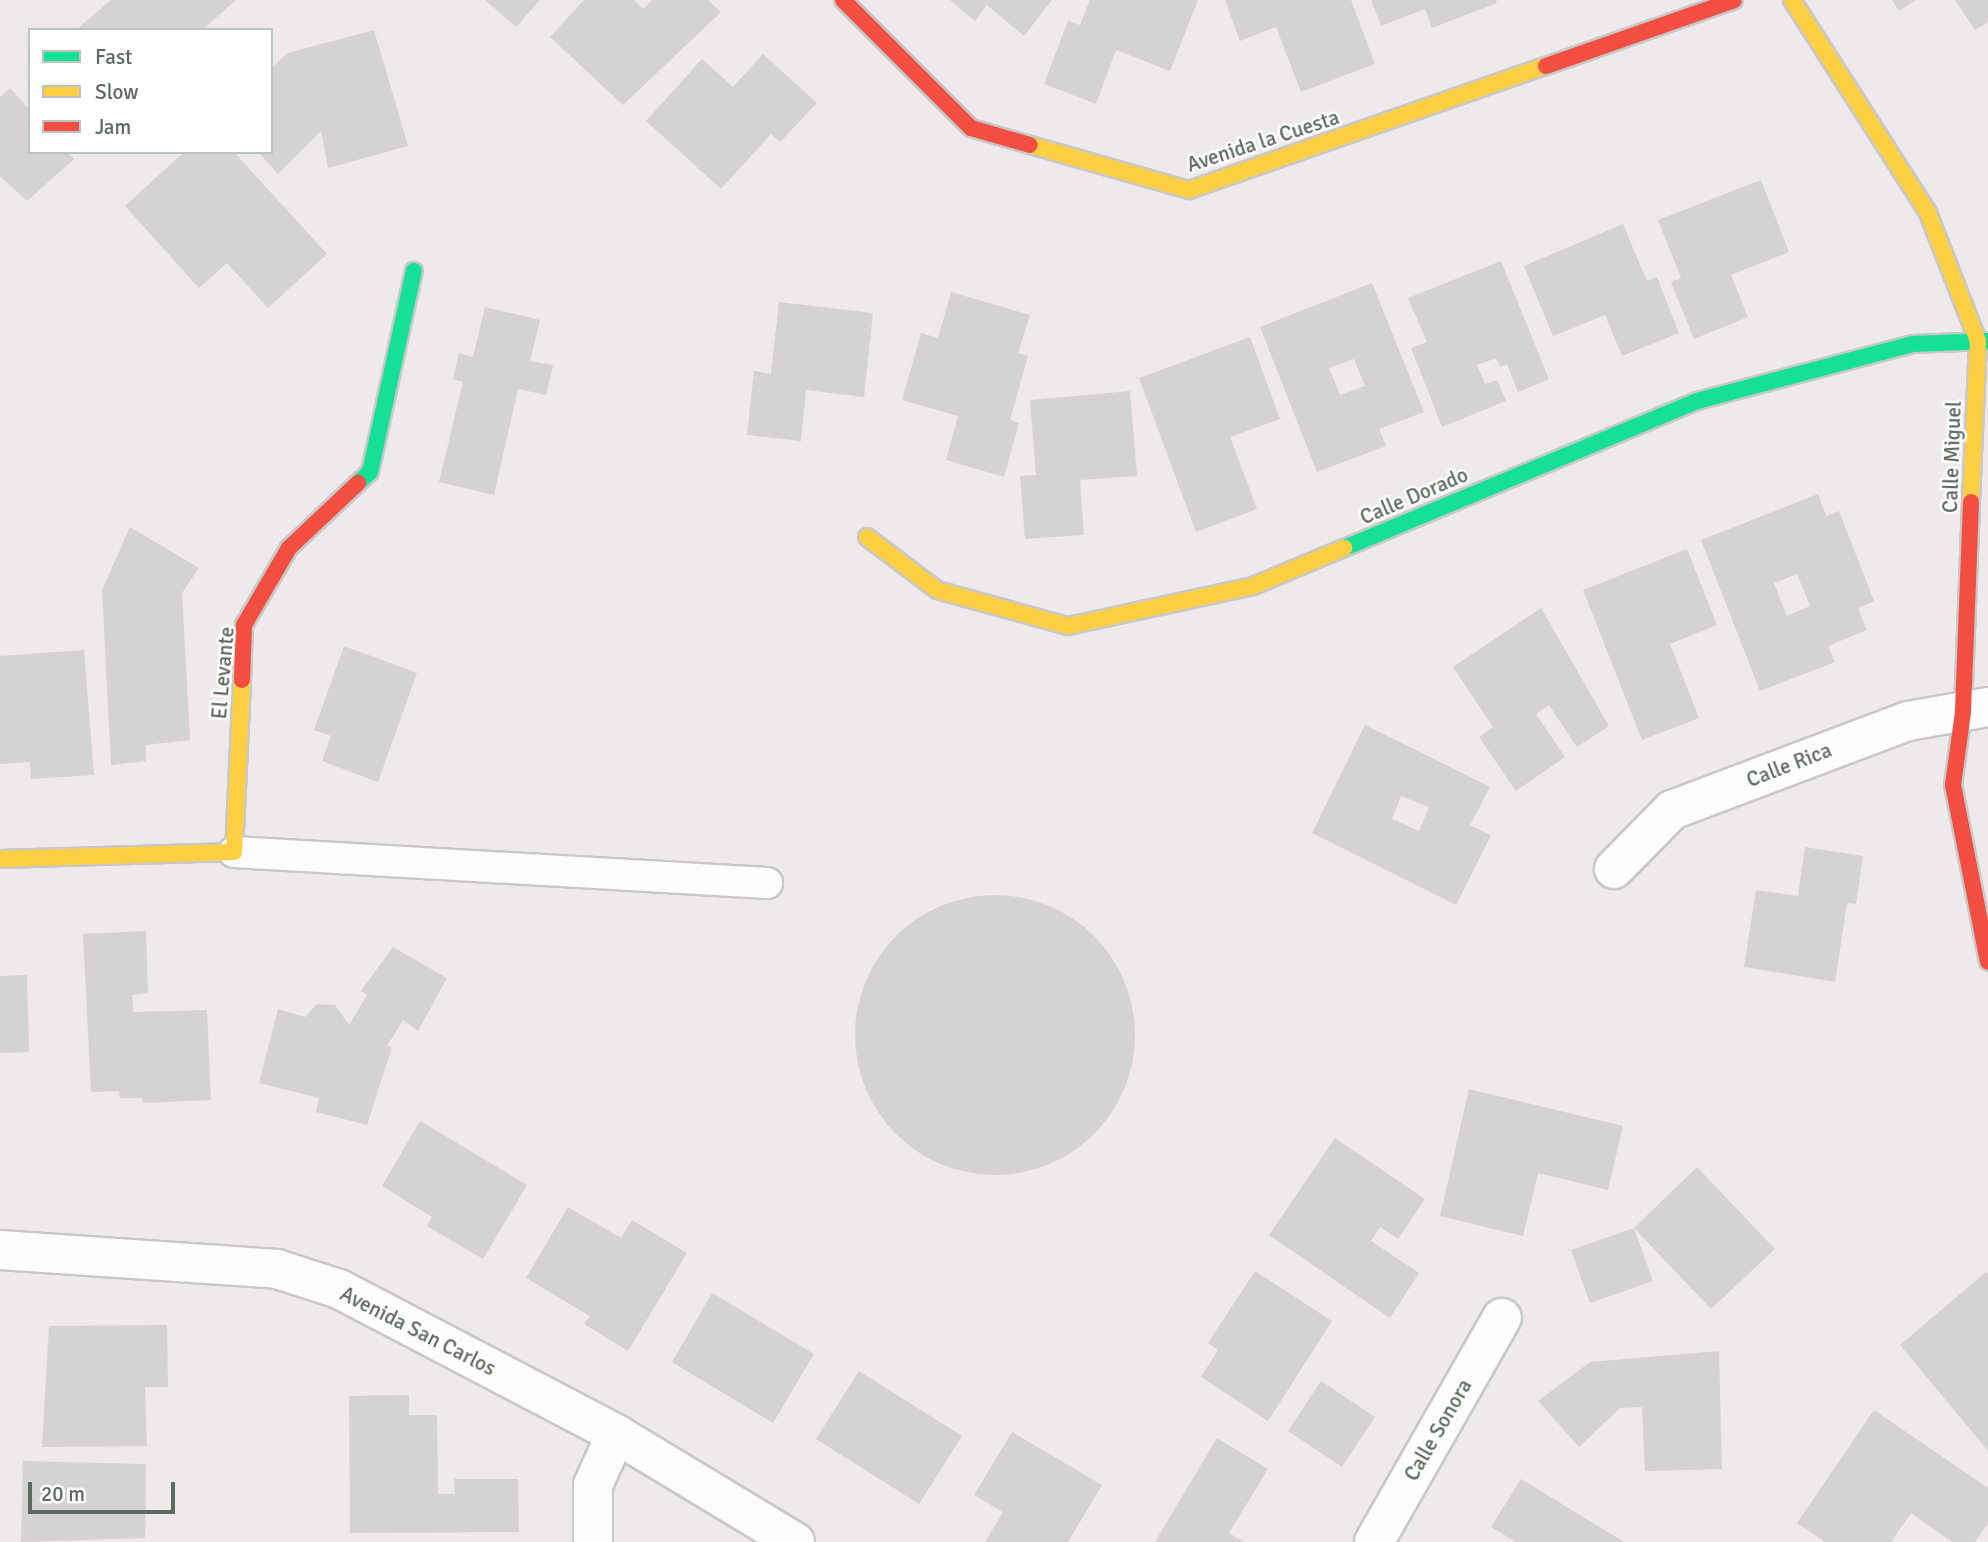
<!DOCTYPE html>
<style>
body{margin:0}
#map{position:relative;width:1988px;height:1542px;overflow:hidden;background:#eee9eb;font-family:Signika,sans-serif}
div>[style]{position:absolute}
.building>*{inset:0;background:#d5d2d3}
.round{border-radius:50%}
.roads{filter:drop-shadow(2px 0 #c7c8c7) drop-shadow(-2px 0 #c7c8c7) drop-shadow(0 2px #c7c8c7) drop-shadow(0 -2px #c7c8c7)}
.lane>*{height:30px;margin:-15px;padding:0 15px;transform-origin:15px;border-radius:15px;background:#fcfcfc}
.street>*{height:38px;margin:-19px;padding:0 19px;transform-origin:19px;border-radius:19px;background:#fcfcfc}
.fast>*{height:16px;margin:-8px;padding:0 8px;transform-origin:8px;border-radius:8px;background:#16e098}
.slow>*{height:16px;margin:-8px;padding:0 8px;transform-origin:8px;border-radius:8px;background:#ffcf43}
.jam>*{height:16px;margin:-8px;padding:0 8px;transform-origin:8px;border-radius:8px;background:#f24e42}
span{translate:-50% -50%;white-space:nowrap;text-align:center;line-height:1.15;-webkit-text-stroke:5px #fff;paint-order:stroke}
.street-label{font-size:21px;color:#5d6861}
.legend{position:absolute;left:28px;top:28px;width:245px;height:126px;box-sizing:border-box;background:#fff;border:2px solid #bec3c0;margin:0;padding:9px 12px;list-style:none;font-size:21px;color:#5d6861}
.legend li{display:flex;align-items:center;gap:14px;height:35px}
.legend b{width:35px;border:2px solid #bec3c0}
.scale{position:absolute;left:28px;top:1482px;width:147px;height:32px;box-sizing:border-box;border:4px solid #5d6861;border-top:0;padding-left:9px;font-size:21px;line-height:24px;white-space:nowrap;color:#5d6861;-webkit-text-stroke:5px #fff;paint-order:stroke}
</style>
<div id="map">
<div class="building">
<i style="clip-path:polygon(111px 0,236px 0,202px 30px,76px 30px)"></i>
<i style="clip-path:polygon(485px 0,540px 0,516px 27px)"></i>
<i style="clip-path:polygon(584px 0,634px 0,643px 9px,652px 0,708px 0,721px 12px,623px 105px,550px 37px)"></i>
<i style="clip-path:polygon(950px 0,1052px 0,1024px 36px,987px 5px,975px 21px)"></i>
<i style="clip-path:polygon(1090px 0,1198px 0,1170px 71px,1116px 50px,1096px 104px,1044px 84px,1068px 21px,1080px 25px)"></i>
<i style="clip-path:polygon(1225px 0,1351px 0,1375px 64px,1301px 92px,1276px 27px,1240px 41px)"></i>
<i style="clip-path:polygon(1371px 0,1496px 0,1497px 3px,1432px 28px,1425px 9px,1381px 26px)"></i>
<i style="clip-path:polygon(1892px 0,1916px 0,1899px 11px)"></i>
<i style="clip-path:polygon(1955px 0,1988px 0,1988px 22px,1975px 30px)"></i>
<i style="clip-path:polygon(374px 30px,408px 146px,328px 168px,321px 131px,278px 174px,258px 152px,271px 152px,271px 68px,288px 53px)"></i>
<i style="clip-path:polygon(763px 54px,817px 103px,780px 142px,771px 134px,721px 189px,646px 121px,702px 59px,733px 87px)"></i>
<i style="clip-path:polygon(10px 88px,30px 110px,30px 152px,68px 152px,74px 159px,27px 201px,0 176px,0 97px)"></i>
<i style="clip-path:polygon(184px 152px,234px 152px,327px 254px,268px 308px,227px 263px,199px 288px,125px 206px)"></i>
<i style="clip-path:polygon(1761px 180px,1789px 252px,1731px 275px,1748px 317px,1694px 339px,1671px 282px,1681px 278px,1658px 220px)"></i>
<i style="clip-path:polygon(1623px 224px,1647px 281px,1657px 277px,1679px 333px,1622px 356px,1605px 315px,1553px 336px,1524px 266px)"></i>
<i style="clip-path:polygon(1501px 261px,1549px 379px,1518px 392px,1507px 364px,1500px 367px,1496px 358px,1477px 365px,1485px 384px,1497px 380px,1506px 401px,1442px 427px,1411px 348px,1427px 342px,1408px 298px)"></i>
<i style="clip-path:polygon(evenodd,1372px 283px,1424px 412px,1379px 429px,1386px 446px,1317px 472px,1260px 327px,1372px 283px,1354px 359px,1365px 386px,1340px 395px,1329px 368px,1354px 359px)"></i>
<i style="clip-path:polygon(951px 292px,1030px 315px,1018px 353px,1028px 356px,1010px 420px,1019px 423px,1004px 477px,946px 460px,958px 416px,902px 400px,921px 333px,938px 338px)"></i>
<i style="clip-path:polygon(779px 302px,873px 313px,864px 397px,806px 390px,801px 441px,747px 435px,754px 371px,771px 374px)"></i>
<i style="clip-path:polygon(485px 307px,540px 320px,530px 361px,553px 365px,546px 395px,518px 389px,494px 495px,439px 482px,463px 382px,453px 379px,459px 353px,473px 357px)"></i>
<i style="clip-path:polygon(1250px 337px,1280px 419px,1230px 437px,1257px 509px,1196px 532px,1139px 378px)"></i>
<i style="clip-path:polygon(1130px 391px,1137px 476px,1080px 480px,1084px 535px,1025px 539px,1020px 476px,1036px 475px,1030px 400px)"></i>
<i style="clip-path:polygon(evenodd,1818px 494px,1826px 516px,1839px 511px,1874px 601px,1858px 608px,1867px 630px,1828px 646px,1835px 662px,1760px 691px,1701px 540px,1818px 494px,1797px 574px,1810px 606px,1787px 616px,1774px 583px,1797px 574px)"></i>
<i style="clip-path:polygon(130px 527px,199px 568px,182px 593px,190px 740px,146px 745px,146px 761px,111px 765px,102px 590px)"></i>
<i style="clip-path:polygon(1687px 549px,1717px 625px,1670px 644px,1699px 718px,1642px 740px,1583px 590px)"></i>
<i style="clip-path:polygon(1541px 608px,1609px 726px,1577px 747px,1549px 705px,1536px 714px,1565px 757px,1516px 791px,1479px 737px,1493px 727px,1453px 667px)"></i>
<i style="clip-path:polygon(344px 646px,417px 673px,378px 782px,322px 761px,331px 736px,314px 730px)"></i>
<i style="clip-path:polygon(84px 650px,94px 775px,31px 779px,30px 762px,0 764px,0 656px)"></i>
<i style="clip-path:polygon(evenodd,1365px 725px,1490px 787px,1470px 825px,1491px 835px,1456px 905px,1312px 833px,1365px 725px,1401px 796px,1429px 807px,1419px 831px,1392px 819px,1401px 796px)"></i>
<i style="clip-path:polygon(1805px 847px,1863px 856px,1856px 904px,1847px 903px,1835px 982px,1744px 967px,1756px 890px,1798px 896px)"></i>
<i class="round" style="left:855px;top:895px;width:280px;height:280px"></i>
<i style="clip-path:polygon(146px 931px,148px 993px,132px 995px,133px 1012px,207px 1010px,211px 1100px,143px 1103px,142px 1098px,120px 1098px,119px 1091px,91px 1092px,83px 934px)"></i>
<i style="clip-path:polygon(393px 947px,447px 978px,418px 1031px,403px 1020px,387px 1046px,392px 1047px,367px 1125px,316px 1112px,319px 1098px,259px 1083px,278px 1009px,305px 1017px,317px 1004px,335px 1005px,349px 1025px,367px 995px,361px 991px)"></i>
<i style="clip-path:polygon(27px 975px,29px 1052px,0 1053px,0 976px)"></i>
<i style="clip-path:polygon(1469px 1089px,1623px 1126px,1608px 1190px,1538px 1173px,1523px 1236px,1440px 1216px)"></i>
<i style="clip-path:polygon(420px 1121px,527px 1185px,483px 1259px,427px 1226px,432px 1217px,382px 1186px)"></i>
<i style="clip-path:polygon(1335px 1138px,1425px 1199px,1398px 1239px,1380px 1227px,1371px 1241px,1419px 1273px,1390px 1318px,1269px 1235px)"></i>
<i style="clip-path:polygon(1697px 1167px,1775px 1249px,1711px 1309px,1634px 1228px)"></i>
<i style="clip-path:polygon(568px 1207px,621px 1238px,632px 1220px,687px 1253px,628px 1351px,584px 1324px,590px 1316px,526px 1278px)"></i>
<i style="clip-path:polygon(1634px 1228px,1653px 1281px,1590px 1303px,1571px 1250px)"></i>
<i style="clip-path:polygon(1255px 1271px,1332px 1321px,1268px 1421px,1201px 1377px,1218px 1350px,1208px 1343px)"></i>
<i style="clip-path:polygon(1986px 1272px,1988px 1274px,1988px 1451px,1900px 1345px)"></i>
<i style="clip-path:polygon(712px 1293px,814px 1354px,773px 1423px,672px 1362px)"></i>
<i style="clip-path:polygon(167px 1325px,168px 1387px,145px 1387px,147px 1446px,42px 1447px,49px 1326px)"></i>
<i style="clip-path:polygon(1719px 1351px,1722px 1469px,1645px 1471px,1642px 1407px,1620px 1408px,1579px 1447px,1538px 1401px,1590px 1362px)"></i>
<i style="clip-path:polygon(859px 1371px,962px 1436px,919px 1504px,816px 1439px)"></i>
<i style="clip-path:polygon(1321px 1381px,1375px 1417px,1342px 1467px,1288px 1431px)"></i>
<i style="clip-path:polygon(409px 1395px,409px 1415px,437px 1415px,438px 1494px,455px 1494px,454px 1479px,518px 1479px,519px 1532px,350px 1533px,349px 1396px)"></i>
<i style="clip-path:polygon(1874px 1410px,1988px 1488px,1988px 1523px,1975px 1542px,1952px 1542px,1911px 1513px,1891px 1542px,1825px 1542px,1797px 1523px)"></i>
<i style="clip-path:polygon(1012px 1432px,1102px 1485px,1068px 1542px,985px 1542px,1003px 1512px,974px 1495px)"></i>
<i style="clip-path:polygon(1217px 1438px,1268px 1469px,1229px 1533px,1244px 1542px,1155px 1542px)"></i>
<i style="clip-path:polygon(23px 1461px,146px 1464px,145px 1538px,21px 1542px)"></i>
<i style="clip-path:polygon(1521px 1479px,1624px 1542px,1516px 1542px,1491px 1527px)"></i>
</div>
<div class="roads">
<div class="lane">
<i style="left:234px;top:852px;width:534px;rotate:3.33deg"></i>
</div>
<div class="street">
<i style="left:1614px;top:869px;width:83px;rotate:-45.5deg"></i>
<i style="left:1672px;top:810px;width:252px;rotate:-20.7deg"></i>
<i style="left:1908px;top:721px;width:81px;rotate:-9.9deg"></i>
<i style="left:0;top:1250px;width:278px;rotate:3.9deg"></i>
<i style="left:277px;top:1269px;width:65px;rotate:17.9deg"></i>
<i style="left:339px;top:1289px;width:313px;rotate:27.6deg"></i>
<i style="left:616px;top:1434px;width:209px;rotate:31.1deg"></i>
<i style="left:593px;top:1542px;width:57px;rotate:-90deg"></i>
<i style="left:593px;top:1485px;width:56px;rotate:-65.7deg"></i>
<i style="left:1374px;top:1542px;width:258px;rotate:-60.3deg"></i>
</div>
<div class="fast">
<i style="left:358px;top:483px;width:16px;rotate:-43deg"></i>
<i style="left:370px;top:472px;width:206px;rotate:-77.7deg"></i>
<i style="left:1344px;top:548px;width:382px;rotate:-22.6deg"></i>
<i style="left:1697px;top:401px;width:223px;rotate:-14.8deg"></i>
<i style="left:1913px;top:344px;width:75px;rotate:-2.3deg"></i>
</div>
<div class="slow">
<i style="left:1792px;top:0;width:253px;rotate:57.4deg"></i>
<i style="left:1928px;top:213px;width:137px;rotate:68.7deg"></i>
<i style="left:1978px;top:341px;width:161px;rotate:92.5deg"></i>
<i style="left:1030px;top:145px;width:165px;rotate:15.8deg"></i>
<i style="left:1189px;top:190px;width:378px;rotate:-19.2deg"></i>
<i style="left:867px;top:537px;width:88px;rotate:37.1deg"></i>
<i style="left:937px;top:590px;width:136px;rotate:15.4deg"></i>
<i style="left:1068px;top:626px;width:189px;rotate:-12.2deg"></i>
<i style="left:1253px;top:586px;width:99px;rotate:-22.7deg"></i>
<i style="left:0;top:859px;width:234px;rotate:-1.7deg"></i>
<i style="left:234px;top:852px;width:172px;rotate:-87.3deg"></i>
</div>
<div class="jam">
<i style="left:843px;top:0;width:181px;rotate:45deg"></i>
<i style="left:971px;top:128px;width:61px;rotate:16.1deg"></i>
<i style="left:1546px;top:66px;width:199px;rotate:-19.3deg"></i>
<i style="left:1971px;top:502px;width:210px;rotate:92.2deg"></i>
<i style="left:1963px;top:712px;width:74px;rotate:97.8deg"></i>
<i style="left:1953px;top:785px;width:180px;rotate:78.8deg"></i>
<i style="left:242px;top:680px;width:55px;rotate:-87.9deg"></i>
<i style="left:244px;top:625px;width:89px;rotate:-59.7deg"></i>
<i style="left:289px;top:548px;width:95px;rotate:-43.3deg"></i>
</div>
</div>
<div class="street-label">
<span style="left:1263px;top:141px;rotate:-18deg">Avenida la Cuesta</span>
<span style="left:1952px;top:457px;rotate:-88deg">Calle Miguel</span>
<span style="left:1414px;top:496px;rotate:-23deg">Calle Dorado</span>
<span style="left:223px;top:673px;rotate:-85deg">El Levante</span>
<span style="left:1789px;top:765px;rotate:-21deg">Calle Rica</span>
<span style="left:418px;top:1331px;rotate:27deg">Avenida San Carlos</span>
<span style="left:1438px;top:1430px;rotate:-60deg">Calle Sonora</span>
</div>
<ul class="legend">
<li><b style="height:9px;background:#16e098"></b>Fast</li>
<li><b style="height:9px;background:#ffcf43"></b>Slow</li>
<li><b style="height:9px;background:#f24e42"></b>Jam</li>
</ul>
<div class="scale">20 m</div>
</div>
